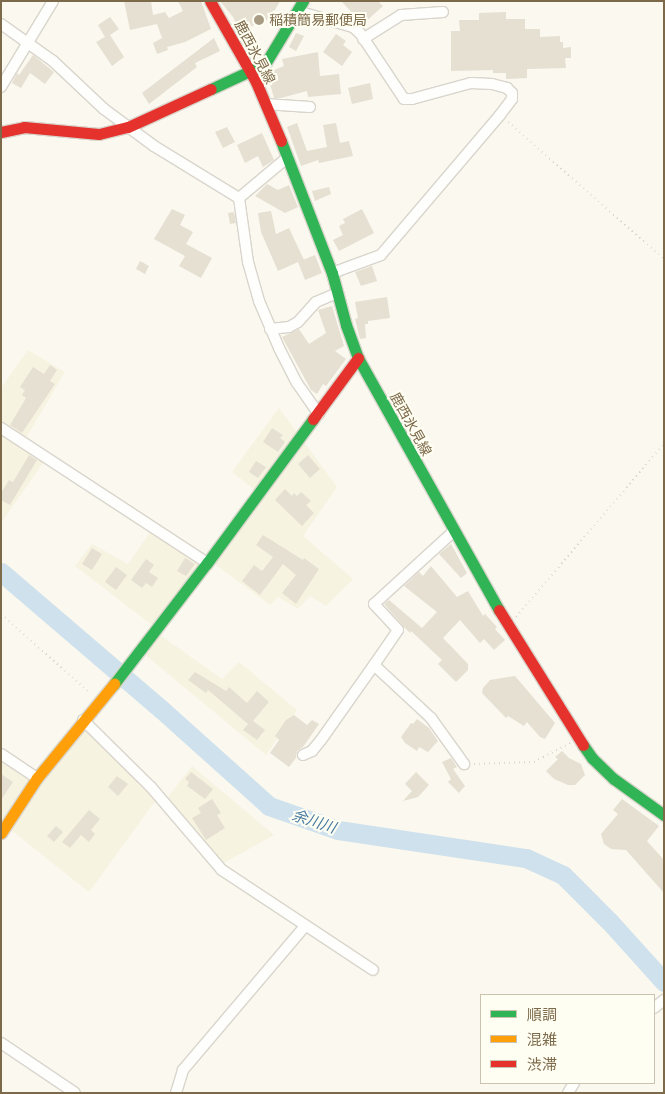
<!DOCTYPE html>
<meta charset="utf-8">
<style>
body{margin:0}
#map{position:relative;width:665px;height:1094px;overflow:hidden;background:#faf8ef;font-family:"Public Sans","Noto Sans JP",sans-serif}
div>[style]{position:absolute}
.residential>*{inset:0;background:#f7f3e1}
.river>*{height:19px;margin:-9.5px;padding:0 9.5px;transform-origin:9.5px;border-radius:9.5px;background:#cfe1ec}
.building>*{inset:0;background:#e5e0d2}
.path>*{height:2px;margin-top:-1px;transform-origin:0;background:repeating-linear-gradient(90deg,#ddd7ce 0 1px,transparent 0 5px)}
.roads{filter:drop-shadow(1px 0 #d9d5cc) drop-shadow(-1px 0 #d9d5cc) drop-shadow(0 1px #d9d5cc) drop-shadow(0 -1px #d9d5cc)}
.street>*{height:10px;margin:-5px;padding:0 5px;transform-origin:5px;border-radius:5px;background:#fefefd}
.fast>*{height:11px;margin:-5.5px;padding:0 5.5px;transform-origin:5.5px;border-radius:5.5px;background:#30b455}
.slow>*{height:11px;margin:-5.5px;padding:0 5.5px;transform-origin:5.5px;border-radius:5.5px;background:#ff9f0a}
.jam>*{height:11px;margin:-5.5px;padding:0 5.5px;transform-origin:5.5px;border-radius:5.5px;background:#e5322d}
.dots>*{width:14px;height:14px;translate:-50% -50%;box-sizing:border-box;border:2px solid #fffef3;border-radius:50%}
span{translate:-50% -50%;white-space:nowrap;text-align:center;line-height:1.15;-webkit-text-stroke:4px #fffef3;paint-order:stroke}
.poi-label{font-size:14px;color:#7d6a4a}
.left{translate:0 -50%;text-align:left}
.street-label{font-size:14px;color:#7d6a4a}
.water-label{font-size:15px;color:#4679a1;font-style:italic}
.frame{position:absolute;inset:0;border:2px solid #7d6a4a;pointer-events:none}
.legend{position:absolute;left:480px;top:994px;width:175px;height:90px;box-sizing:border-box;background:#fffef3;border:1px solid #cbc3af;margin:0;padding:6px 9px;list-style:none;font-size:15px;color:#7d6a4a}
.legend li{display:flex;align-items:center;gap:10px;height:25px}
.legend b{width:25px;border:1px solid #cbc3af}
</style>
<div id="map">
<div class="residential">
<i style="clip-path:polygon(28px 350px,65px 372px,26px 438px,50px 453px,1px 523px,1px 388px)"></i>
<i style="clip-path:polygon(279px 408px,337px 487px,303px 536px,353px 579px,326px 606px,310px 596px,298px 609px,278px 597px,270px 605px,212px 562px,263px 496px,232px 472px)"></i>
<i style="clip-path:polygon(151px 531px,201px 563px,152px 625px,75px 566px,92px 544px,128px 564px)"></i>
<i style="clip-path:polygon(160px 635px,222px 679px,239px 662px,297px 710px,266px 755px,143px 653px)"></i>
<i style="clip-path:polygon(85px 728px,156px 800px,89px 892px,1px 822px,1px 754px,42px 778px)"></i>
<i style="clip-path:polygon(192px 766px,274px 835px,222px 864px,168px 797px)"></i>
</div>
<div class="river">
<i style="left:1px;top:572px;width:211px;rotate:40.6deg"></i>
<i style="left:161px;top:709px;width:145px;rotate:41.9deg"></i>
<i style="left:269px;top:806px;width:73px;rotate:19.2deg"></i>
<i style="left:338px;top:830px;width:190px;rotate:8.5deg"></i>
<i style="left:526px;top:858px;width:41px;rotate:24.7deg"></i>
<i style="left:563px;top:875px;width:66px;rotate:45deg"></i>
<i style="left:610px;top:922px;width:81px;rotate:48deg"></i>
</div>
<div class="building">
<i style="clip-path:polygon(124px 1px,151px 1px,153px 15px,165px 12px,169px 18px,183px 11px,178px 1px,201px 1px,211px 29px,185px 42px,167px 47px,168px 50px,157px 54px,153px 43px,162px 38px,157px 24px,130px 30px)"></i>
<i style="clip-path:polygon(220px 1px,280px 1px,275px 10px,267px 14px,270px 18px,259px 25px,258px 23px,240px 32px,233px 17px)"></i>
<i style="clip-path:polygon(341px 1px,378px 1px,383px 6px,363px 24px)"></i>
<i style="clip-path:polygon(506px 12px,506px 19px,525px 19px,525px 29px,540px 29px,540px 37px,560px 36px,560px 42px,563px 42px,563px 48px,571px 47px,571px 58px,565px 58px,566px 68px,527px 69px,527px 78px,506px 79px,506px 73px,493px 73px,493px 70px,451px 71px,451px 31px,460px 31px,459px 20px,479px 20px,479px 13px)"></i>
<i style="clip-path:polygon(110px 17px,119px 29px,110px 35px,124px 57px,112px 66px,96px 42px,105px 37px,98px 25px)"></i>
<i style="clip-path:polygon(296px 33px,304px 36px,296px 51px,289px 47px)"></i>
<i style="clip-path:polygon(336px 34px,346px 41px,343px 45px,352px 52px,342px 66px,323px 52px)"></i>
<i style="clip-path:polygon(214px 38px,220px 51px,195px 63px,197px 67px,149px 104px,142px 93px)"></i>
<i style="clip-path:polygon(318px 52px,320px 76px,339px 74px,341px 94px,308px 97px,307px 91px,281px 98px,274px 98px,267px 73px,284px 66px,282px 59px)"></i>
<i style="clip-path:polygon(33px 55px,54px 72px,45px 84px,30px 73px,21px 88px,12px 83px,17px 73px,19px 75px)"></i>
<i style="clip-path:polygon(370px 83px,373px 99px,352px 104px,348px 88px)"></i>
<i style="clip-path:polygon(297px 123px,307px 151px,327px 147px,323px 125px,336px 123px,340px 143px,349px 141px,353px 156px,319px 163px,318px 160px,301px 166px,287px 127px)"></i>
<i style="clip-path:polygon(227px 127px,235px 142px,223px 148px,215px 132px)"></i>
<i style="clip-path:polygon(262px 133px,274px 160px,263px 167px,258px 156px,245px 163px,237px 145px)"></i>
<i style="clip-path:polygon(267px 184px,278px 190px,289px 185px,298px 207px,285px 213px,255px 196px)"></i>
<i style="clip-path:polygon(329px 187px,331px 194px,315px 201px,312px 191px)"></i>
<i style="clip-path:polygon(172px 209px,185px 215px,180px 225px,193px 232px,186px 244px,212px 258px,201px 278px,179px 266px,185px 256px,154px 239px)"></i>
<i style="clip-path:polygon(362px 209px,374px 233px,339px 251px,333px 240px,343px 235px,339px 226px,345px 223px,343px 219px)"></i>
<i style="clip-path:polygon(271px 211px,276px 234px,289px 228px,304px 260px,298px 262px,315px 255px,322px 273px,305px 280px,298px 262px,278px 271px,261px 232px,258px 213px)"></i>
<i style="clip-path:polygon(234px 212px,236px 223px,230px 224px,228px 213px)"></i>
<i style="clip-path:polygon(140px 261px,149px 266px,145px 274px,136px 269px)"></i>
<i style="clip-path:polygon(372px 266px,377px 281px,361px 286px,355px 272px)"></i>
<i style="clip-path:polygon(387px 297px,390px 318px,368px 321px,368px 324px,365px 324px,366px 338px,360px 339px,355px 319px,358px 318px,355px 302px)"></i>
<i style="clip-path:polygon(332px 306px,344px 346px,335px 351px,346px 359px,326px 386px,323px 384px,317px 394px,311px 390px,282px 337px,299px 329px,309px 344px,326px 333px,318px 310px)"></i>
<i style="clip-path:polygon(50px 365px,57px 370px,50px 381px,55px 384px,22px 433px,10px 425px,26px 398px,22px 395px,25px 390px,20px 387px,33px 367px,44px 374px)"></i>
<i style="clip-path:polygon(272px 428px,283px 435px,280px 438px,285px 442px,278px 452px,263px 442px)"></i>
<i style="clip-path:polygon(29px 455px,37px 460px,10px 505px,1px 500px,1px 493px,9px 480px,13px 482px)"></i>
<i style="clip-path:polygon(308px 455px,320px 469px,310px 478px,298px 464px)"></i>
<i style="clip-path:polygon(256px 461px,266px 467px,258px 478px,249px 472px)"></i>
<i style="clip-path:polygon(285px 489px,292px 496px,294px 493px,297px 496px,301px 492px,311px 501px,306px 505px,314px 513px,302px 526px,275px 500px)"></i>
<i style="clip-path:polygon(263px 535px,303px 560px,304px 558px,319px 569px,296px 604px,282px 593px,296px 575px,283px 564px,260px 595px,242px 581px,254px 565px,262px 571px,273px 557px,256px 545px)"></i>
<i style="clip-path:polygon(451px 544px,467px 573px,461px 578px,439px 554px)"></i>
<i style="clip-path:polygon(92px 548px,102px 554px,92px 570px,82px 564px)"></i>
<i style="clip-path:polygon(185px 558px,195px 564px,186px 576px,177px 571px)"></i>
<i style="clip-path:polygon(146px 559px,154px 565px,149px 572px,158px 578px,152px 587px,146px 583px,142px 588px,131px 580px)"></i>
<i style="clip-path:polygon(431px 566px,457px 597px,468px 591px,483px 616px,485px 614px,497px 627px,495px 629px,505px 640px,494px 650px,484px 639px,480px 643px,460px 620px,443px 638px,468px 664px,468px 670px,456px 682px,438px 664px,442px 660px,411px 631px,410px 633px,405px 628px,384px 604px,389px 600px,422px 628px,437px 612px,404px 586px,419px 572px,423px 576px)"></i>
<i style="clip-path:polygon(116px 567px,127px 575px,116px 590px,105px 582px)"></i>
<i style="clip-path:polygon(195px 672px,226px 691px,229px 687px,247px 703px,257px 691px,269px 702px,253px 721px,265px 730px,257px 740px,243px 730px,248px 724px,208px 690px,206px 693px,188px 680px)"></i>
<i style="clip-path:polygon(515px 676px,555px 723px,545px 739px,540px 737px,527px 722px,524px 726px,508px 716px,506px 718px,482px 693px,483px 688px,490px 680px)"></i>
<i style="clip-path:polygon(294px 715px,307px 725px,312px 720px,319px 724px,303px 747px,297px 751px,296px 758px,289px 767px,270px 753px,279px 740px,275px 736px,286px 720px)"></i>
<i style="clip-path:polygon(417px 719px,429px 728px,438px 741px,428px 752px,419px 747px,417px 751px,405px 743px,401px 737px,411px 723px,413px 724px)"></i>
<i style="clip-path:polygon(562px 751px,569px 758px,581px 764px,585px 775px,575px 785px,568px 785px,554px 779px,546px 771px,558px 759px,555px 757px)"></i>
<i style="clip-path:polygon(451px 758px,457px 767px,453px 769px,465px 786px,459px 793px,448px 782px,451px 779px,442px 762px)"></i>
<i style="clip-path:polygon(191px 772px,213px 789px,205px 799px,187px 786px,189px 782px,185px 779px)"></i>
<i style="clip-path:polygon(416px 772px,429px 785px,418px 797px,403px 801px,412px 791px,405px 784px)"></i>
<i style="clip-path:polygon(1px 774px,13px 782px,1px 800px)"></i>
<i style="clip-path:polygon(117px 776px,128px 784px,118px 796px,108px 787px)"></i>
<i style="clip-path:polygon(212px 799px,221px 813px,217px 815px,225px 828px,206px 840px,192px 818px,201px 813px,198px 808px)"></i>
<i style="clip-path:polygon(622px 799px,659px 826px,647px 841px,664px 860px,664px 893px,626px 850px,611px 849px,604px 844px,601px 834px,618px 814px,613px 810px)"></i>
<i style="clip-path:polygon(89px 810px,100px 819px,91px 830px,95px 834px,89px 842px,81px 835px,70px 848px,62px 842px)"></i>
<i style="clip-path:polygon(56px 826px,63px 832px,54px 842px,47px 836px)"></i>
</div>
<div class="path">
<i style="left:508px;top:122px;width:208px;rotate:41.3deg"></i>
<i style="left:1px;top:614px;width:119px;rotate:41.6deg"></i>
<i style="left:516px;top:617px;width:228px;rotate:-49.5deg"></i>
<i style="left:474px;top:764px;width:60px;rotate:-1.9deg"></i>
<i style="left:534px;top:762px;width:41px;rotate:-27.8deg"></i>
</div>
<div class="roads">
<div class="street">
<i style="left:297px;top:11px;width:58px;rotate:15.9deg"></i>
<i style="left:353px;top:27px;width:9px;rotate:41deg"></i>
<i style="left:360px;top:33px;width:79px;rotate:56.3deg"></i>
<i style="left:404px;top:99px;width:8px"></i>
<i style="left:412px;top:99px;width:61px;rotate:-15.2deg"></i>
<i style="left:471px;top:83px;width:21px;rotate:3deg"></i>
<i style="left:492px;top:84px;width:16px;rotate:15deg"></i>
<i style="left:507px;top:88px;width:7px;rotate:45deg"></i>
<i style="left:512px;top:93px;width:6px;rotate:90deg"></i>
<i style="left:512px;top:99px;width:20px;rotate:127deg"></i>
<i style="left:500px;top:115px;width:184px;rotate:130.4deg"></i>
<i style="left:381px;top:255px;width:52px;rotate:159.8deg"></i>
<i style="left:1px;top:24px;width:64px;rotate:35.4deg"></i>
<i style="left:53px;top:61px;width:70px;rotate:43.3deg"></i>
<i style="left:104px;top:109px;width:62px;rotate:36.5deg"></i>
<i style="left:154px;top:146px;width:100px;rotate:31.5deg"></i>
<i style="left:239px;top:198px;width:65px;rotate:82deg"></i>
<i style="left:248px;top:262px;width:41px;rotate:74.2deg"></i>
<i style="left:259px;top:301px;width:51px;rotate:66.9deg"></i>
<i style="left:279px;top:348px;width:39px;rotate:63deg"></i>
<i style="left:297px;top:383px;width:38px;rotate:55deg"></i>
<i style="left:363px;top:39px;width:45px;rotate:-32.3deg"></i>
<i style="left:401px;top:15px;width:42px;rotate:-4.1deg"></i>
<i style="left:1px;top:87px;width:100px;rotate:-58.8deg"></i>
<i style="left:265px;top:104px;width:45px;rotate:3.8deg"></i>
<i style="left:239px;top:198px;width:64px;rotate:-39.9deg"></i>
<i style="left:270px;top:329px;width:19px;rotate:-6deg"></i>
<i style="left:289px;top:327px;width:10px;rotate:-29deg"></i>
<i style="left:298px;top:322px;width:27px;rotate:-48deg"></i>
<i style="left:316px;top:302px;width:23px;rotate:-23deg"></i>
<i style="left:1px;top:428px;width:246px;rotate:33.2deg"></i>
<i style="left:454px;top:531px;width:108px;rotate:137.6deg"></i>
<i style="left:374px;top:604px;width:35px;rotate:47deg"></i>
<i style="left:398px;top:630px;width:42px;rotate:124.4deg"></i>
<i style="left:374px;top:665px;width:78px;rotate:42.9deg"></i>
<i style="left:431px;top:718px;width:57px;rotate:54.3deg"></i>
<i style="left:83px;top:720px;width:95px;rotate:44.6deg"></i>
<i style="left:151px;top:787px;width:109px;rotate:49.5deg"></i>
<i style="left:222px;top:870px;width:181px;rotate:33.5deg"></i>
<i style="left:1px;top:754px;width:43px;rotate:33.7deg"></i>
<i style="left:303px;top:755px;width:10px;rotate:-24deg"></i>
<i style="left:312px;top:751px;width:14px;rotate:-51deg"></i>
<i style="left:321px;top:740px;width:92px;rotate:-54.8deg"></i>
<i style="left:654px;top:1008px;width:13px;rotate:-39deg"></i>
<i style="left:1px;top:1043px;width:89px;rotate:34deg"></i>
<i style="left:176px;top:1093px;width:24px;rotate:-73deg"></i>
<i style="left:183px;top:1070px;width:189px;rotate:-49.7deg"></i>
<i style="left:568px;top:1093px;width:12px;rotate:-59deg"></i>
</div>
<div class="fast">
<i style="left:211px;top:89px;width:60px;rotate:-24.8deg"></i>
<i style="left:265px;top:64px;width:74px;rotate:-58.9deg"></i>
<i style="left:281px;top:141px;width:142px;rotate:68.9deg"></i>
<i style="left:332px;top:273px;width:54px;rotate:74.9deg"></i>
<i style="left:346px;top:325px;width:35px;rotate:70deg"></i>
<i style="left:358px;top:358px;width:289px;rotate:60.8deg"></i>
<i style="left:114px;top:684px;width:153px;rotate:-52.5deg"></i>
<i style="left:207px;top:563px;width:179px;rotate:-53.6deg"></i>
<i style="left:583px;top:745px;width:16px;rotate:55deg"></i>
<i style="left:592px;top:758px;width:30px;rotate:44deg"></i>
<i style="left:614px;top:779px;width:62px;rotate:35.8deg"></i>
</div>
<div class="slow">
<i style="left:1px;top:833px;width:66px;rotate:-56.8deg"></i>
<i style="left:37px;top:778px;width:122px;rotate:-50.7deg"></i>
</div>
<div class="jam">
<i style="left:210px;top:1px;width:93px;rotate:60.4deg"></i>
<i style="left:256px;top:82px;width:64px;rotate:67deg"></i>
<i style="left:1px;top:132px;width:24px;rotate:-12deg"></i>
<i style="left:24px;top:127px;width:75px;rotate:5.3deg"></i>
<i style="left:99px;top:134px;width:30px;rotate:-14deg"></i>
<i style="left:128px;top:127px;width:91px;rotate:-24.6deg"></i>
<i style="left:313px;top:419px;width:76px;rotate:-53.6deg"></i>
<i style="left:499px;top:610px;width:159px;rotate:58.1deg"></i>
</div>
</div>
<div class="dots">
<i style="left:259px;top:20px;background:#a99c84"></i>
</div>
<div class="poi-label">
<span class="left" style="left:269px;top:20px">稲積簡易郵便局</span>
</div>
<div class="street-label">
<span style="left:255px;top:52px;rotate:62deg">鹿西氷見線</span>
<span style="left:411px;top:424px;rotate:61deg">鹿西氷見線</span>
</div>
<div class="water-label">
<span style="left:314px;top:821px;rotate:18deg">余川川</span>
</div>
<div class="frame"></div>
<ul class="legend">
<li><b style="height:6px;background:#30b455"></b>順調</li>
<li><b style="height:6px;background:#ff9f0a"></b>混雑</li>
<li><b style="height:6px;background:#e5322d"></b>渋滞</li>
</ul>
</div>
